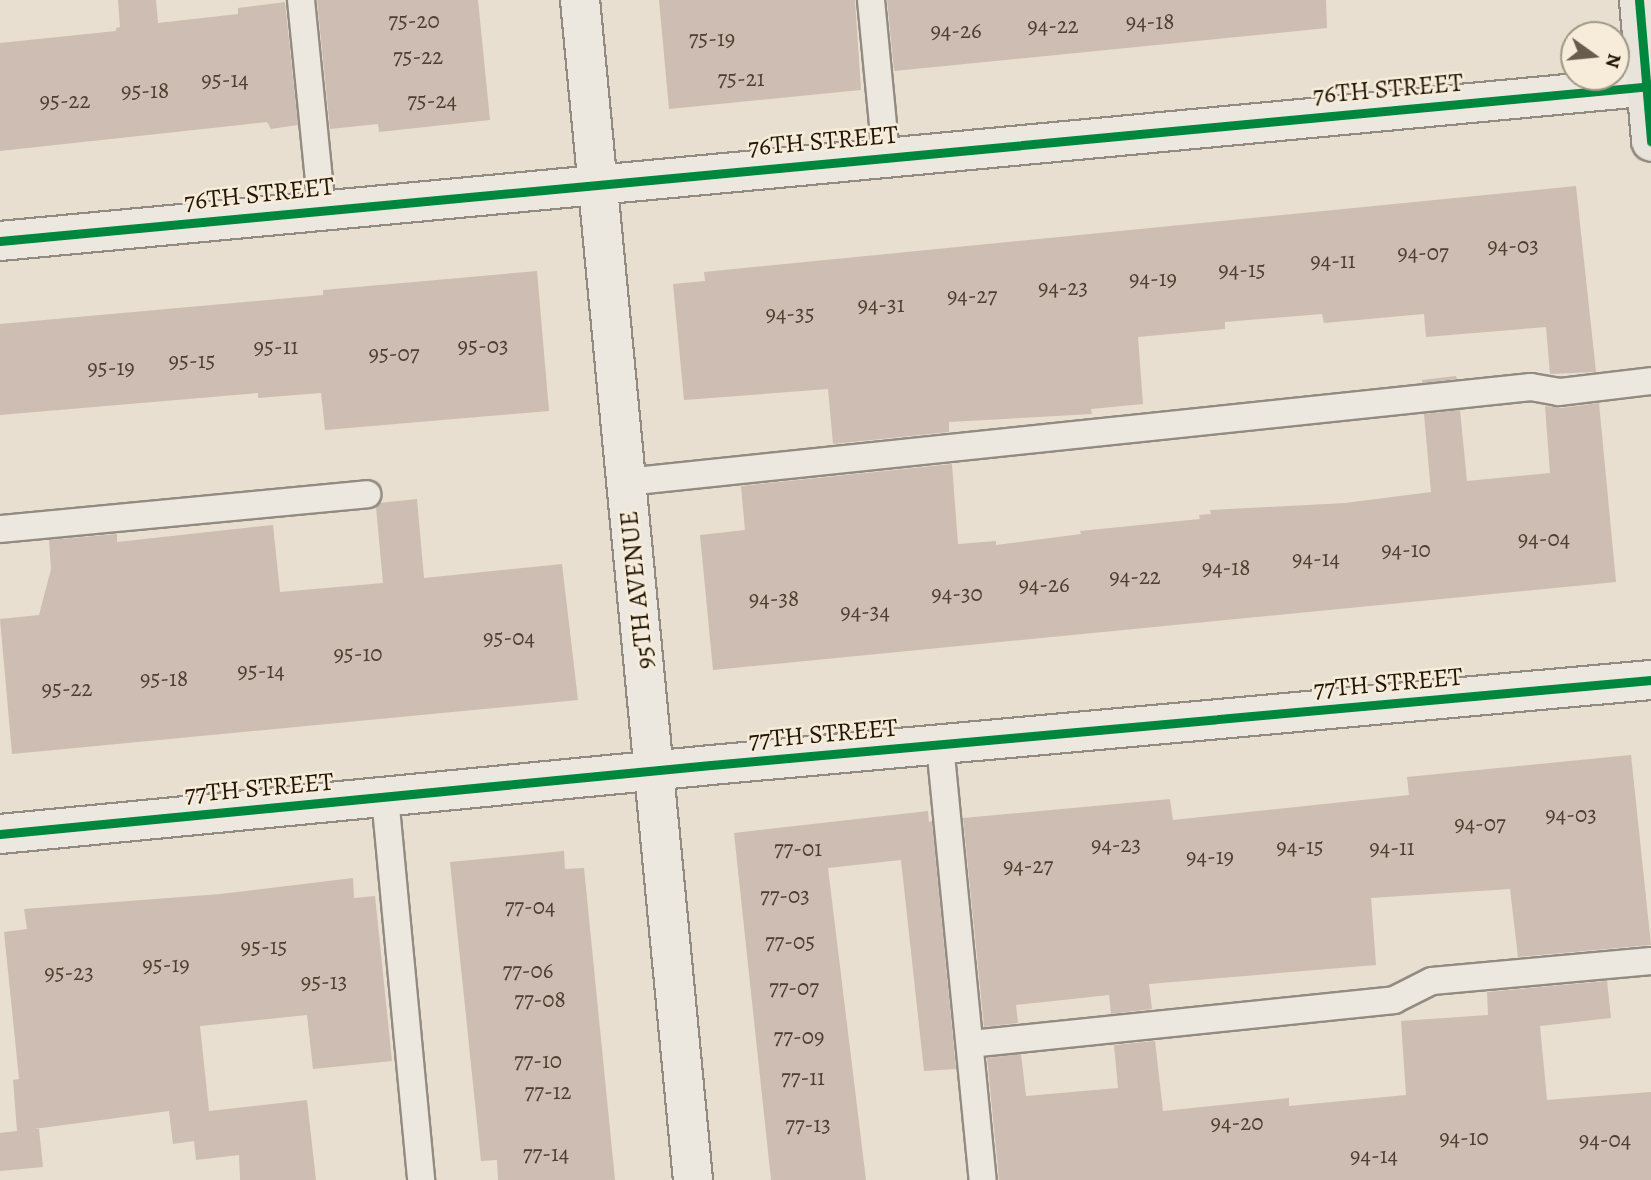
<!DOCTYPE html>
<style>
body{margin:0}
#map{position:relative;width:1651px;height:1180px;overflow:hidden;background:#e8dfd0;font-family:Alegreya,serif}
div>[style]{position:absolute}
.building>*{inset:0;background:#cebdb2}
.roads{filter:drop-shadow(2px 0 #928b81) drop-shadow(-2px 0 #928b81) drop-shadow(0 2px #928b81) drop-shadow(0 -2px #928b81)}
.service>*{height:26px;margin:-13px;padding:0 13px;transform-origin:13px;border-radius:13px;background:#ece8e0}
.minor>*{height:38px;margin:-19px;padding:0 19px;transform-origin:19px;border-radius:19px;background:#ece8e0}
.primary>*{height:38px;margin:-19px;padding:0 19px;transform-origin:19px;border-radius:19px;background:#e9e4db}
.cycleway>*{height:9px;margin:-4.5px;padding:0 4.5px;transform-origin:4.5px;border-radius:4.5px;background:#00873e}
span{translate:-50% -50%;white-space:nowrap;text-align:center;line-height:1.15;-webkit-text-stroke:5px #f7ecd9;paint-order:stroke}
.number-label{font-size:23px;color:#4d4032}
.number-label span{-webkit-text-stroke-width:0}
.street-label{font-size:26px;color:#221607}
.north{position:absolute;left:1560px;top:21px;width:70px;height:70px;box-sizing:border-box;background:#f7ecd9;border:2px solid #a29685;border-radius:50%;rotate:105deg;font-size:19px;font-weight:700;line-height:28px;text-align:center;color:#221607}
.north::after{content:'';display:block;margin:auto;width:24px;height:32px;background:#675c4d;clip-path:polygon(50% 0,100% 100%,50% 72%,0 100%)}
</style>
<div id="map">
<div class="building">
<i style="clip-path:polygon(118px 0,156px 0,158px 23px,238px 14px,238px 8px,285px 2px,298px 125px,271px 129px,267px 122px,0 151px,0 43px,116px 31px,116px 28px,120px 27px)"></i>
<i style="clip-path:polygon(317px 0,478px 0,490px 120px,379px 132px,378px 124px,330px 129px)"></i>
<i style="clip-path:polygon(659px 0,855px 0,861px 90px,669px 109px)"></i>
<i style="clip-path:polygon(887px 0,1326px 0,1327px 28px,894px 71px)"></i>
<i style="clip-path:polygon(1576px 186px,1596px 372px,1550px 374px,1546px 327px,1426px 337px,1424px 314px,1324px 323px,1322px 314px,1225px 322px,1225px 329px,1138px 337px,1143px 404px,1091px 409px,1092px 414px,949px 422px,949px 432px,833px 444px,828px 389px,684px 400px,673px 284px,705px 281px,704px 272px)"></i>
<i style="clip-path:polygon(537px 271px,549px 411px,325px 430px,321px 393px,258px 398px,258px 393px,0 415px,0 324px,323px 295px,323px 290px)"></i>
<i style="clip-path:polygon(1456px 376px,1457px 379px,1422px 383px,1422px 380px)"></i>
<i style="clip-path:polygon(1599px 403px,1616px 582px,713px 670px,700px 535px,745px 530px,741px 486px,952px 464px,958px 544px,996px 541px,996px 545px,1081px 534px,1080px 531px,1200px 519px,1199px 515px,1211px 514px,1210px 510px,1345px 503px,1431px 492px,1424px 414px,1460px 410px,1467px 481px,1550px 473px,1545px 406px,1561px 408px)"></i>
<i style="clip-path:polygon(417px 499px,424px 578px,562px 564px,578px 700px,12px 754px,0 619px,39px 615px,51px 569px,49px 540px,117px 534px,117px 542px,273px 525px,280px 592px,383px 583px,376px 507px,379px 503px)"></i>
<i style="clip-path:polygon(1631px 755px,1651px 945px,1518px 957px,1510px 889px,1371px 898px,1376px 965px,1149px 984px,1152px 1009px,1111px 1014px,1109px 995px,1016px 1005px,1018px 1023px,984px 1027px,963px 818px,1170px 799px,1173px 820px,1409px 795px,1407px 777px)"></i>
<i style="clip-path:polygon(928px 811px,929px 822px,932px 821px,956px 1069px,924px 1071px,901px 860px,828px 868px,866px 1180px,771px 1180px,734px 833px)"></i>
<i style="clip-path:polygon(564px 851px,565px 869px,584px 868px,615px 1180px,498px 1180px,497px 1160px,481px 1161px,450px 862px)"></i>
<i style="clip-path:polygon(353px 878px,354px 898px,375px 896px,392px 1061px,313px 1069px,307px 1015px,200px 1026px,209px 1111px,307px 1100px,316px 1180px,240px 1180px,239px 1155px,196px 1160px,194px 1141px,173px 1144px,169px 1111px,34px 1129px,39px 1129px,43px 1167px,0 1171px,0 1133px,17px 1131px,13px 1080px,19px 1079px,4px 932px,27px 929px,24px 909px,220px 894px)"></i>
<i style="clip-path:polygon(1607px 981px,1611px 1018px,1540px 1026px,1547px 1100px,1651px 1092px,1651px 1180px,999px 1180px,987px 1058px,1021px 1054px,1026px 1096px,1118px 1088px,1114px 1045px,1155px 1041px,1163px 1111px,1289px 1098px,1289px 1106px,1406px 1095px,1401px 1021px,1488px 1015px,1487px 992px)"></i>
</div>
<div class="roads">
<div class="service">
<i style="left:301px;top:0;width:210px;rotate:84.3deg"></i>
<i style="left:871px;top:0;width:158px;rotate:84.5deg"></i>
<i style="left:626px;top:482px;width:910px;rotate:-5.99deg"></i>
<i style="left:1531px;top:387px;width:28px;rotate:10deg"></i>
<i style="left:1559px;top:392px;width:93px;rotate:-6.8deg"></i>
<i style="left:0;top:529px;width:369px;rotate:-5.4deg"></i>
<i style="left:940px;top:745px;width:437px;rotate:84.4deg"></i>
<i style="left:385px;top:797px;width:385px;rotate:84.6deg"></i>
<i style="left:970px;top:1044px;width:426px;rotate:-5.9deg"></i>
<i style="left:1394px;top:1000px;width:42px;rotate:-26.6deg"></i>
<i style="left:1432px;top:981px;width:220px;rotate:-5.2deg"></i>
</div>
<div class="minor">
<i style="left:580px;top:0;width:1185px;rotate:84.53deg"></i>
<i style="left:0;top:241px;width:1658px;rotate:-5.36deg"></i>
<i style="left:0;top:834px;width:714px;rotate:-5.54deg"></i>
<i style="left:711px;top:765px;width:944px;rotate:-5.17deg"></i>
</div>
<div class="primary">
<i style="left:1639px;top:0;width:142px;rotate:85.1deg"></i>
</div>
</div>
<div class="cycleway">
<i style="left:1639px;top:0;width:142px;rotate:85.1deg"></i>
<i style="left:0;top:241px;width:1658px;rotate:-5.36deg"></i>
<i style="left:0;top:834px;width:714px;rotate:-5.54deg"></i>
<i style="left:711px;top:765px;width:944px;rotate:-5.17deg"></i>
</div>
<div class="number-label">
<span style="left:414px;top:21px">75-20</span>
<span style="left:1150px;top:22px">94-18</span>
<span style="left:1053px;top:26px">94-22</span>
<span style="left:956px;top:31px">94-26</span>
<span style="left:712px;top:39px">75-19</span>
<span style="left:418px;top:57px">75-22</span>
<span style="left:741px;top:79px">75-21</span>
<span style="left:225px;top:80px">95-14</span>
<span style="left:145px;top:91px">95-18</span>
<span style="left:65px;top:101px">95-22</span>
<span style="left:432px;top:101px">75-24</span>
<span style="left:1513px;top:246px">94-03</span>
<span style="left:1423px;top:253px">94-07</span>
<span style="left:1333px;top:261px">94-11</span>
<span style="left:1242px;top:270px">94-15</span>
<span style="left:1153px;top:279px">94-19</span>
<span style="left:1063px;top:288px">94-23</span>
<span style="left:972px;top:296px">94-27</span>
<span style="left:881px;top:305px">94-31</span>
<span style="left:790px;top:314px">94-35</span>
<span style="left:483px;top:346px">95-03</span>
<span style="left:276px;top:347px">95-11</span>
<span style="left:394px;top:354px">95-07</span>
<span style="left:192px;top:361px">95-15</span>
<span style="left:111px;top:368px">95-19</span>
<span style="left:1544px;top:539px">94-04</span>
<span style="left:1406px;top:550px">94-10</span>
<span style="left:1316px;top:559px">94-14</span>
<span style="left:1226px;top:568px">94-18</span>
<span style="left:1135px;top:577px">94-22</span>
<span style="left:1044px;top:585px">94-26</span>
<span style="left:957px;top:594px">94-30</span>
<span style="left:774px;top:599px">94-38</span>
<span style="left:865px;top:612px">94-34</span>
<span style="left:509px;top:638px">95-04</span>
<span style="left:358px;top:654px">95-10</span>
<span style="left:261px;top:671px">95-14</span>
<span style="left:164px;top:679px">95-18</span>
<span style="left:67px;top:689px">95-22</span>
<span style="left:1571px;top:815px">94-03</span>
<span style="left:1480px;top:824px">94-07</span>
<span style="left:1116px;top:845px">94-23</span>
<span style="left:1300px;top:847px">94-15</span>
<span style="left:1392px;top:848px">94-11</span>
<span style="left:798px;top:849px">77-01</span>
<span style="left:1210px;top:857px">94-19</span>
<span style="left:1028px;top:866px">94-27</span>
<span style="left:785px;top:896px">77-03</span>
<span style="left:530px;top:907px">77-04</span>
<span style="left:790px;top:942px">77-05</span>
<span style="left:264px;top:947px">95-15</span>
<span style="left:166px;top:965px">95-19</span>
<span style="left:528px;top:971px">77-06</span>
<span style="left:69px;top:973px">95-23</span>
<span style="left:324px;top:982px">95-13</span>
<span style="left:794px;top:988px">77-07</span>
<span style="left:540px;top:1000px">77-08</span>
<span style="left:799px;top:1037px">77-09</span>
<span style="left:538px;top:1061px">77-10</span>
<span style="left:803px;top:1078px">77-11</span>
<span style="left:548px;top:1092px">77-12</span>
<span style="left:1237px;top:1123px">94-20</span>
<span style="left:808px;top:1125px">77-13</span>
<span style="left:1464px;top:1138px">94-10</span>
<span style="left:1605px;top:1140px">94-04</span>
<span style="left:546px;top:1154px">77-14</span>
<span style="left:1374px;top:1156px">94-14</span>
</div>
<div class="street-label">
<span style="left:1388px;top:89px;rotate:-5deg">76TH STREET</span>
<span style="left:823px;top:141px;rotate:-5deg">76TH STREET</span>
<span style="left:259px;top:194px;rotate:-6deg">76TH STREET</span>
<span style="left:637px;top:590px;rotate:-96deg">95TH AVENUE</span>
<span style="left:1388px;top:683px;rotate:-5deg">77TH STREET</span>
<span style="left:823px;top:734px;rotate:-5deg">77TH STREET</span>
<span style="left:259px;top:788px;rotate:-5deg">77TH STREET</span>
</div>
<div class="north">N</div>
</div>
